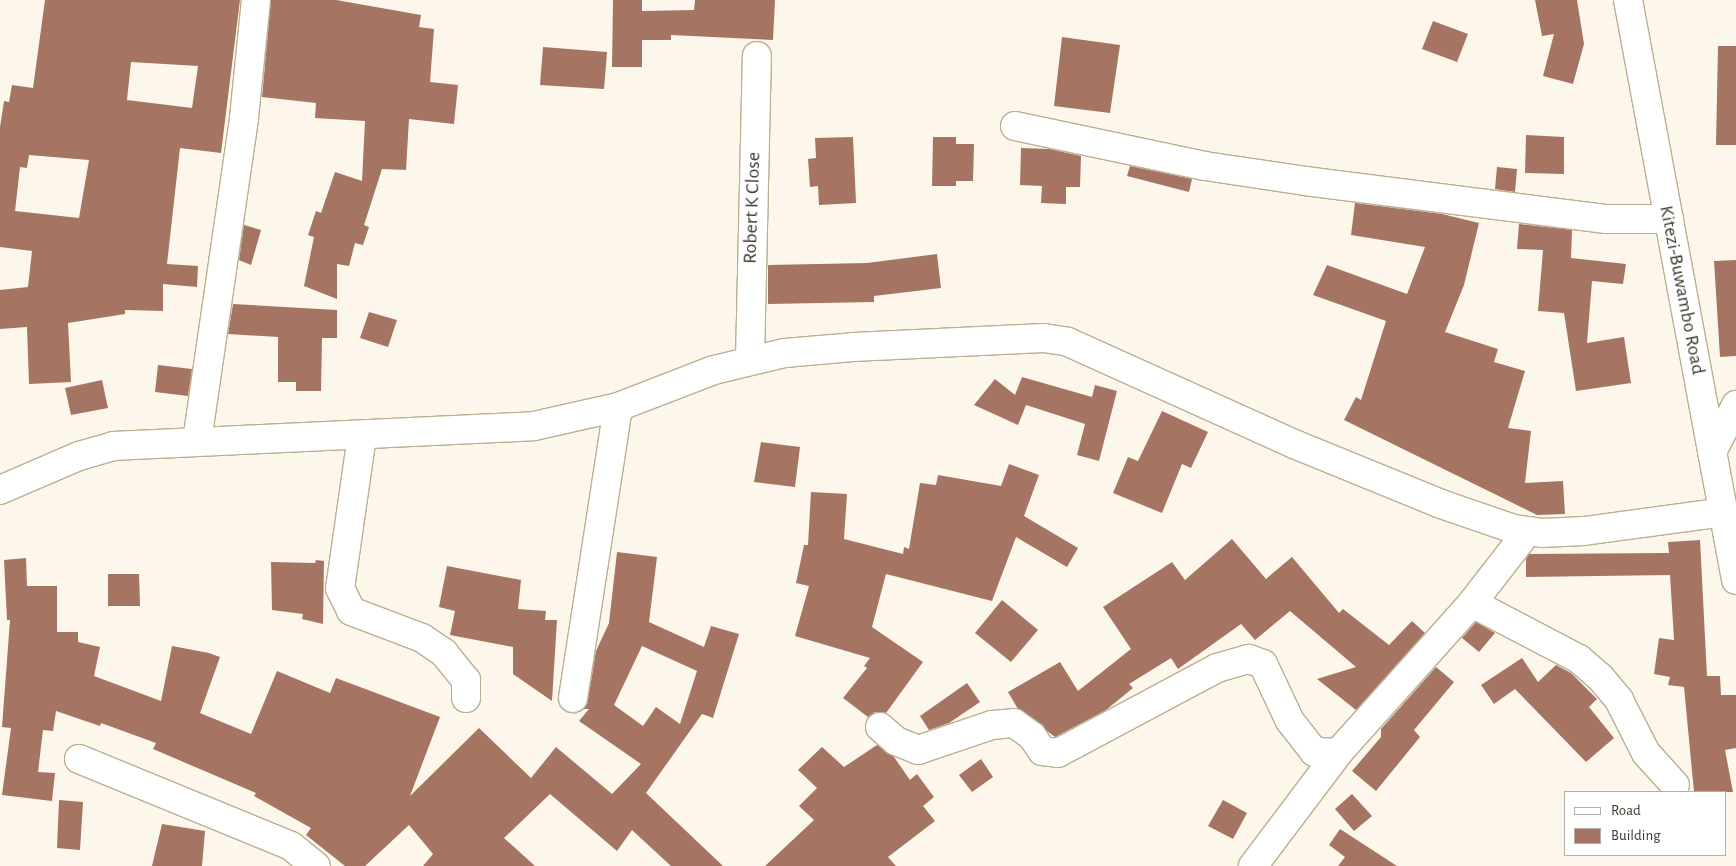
<!DOCTYPE html>
<style>
body{margin:0}
#map{position:relative;width:1736px;height:866px;overflow:hidden;background:#fdf7eb;font-family:"Alegreya Sans",sans-serif}
div>[style]{position:absolute}
.building>*{inset:0;background:#a57462}
.roads{filter:drop-shadow(1px 0 #bcae91) drop-shadow(-1px 0 #bcae91) drop-shadow(0 1px #bcae91) drop-shadow(0 -1px #bcae91)}
.minor>*{height:28px;margin:-14px;padding:0 14px;transform-origin:14px;border-radius:14px;background:#fff}
span{translate:-50% -50%;white-space:nowrap;text-align:center;line-height:1.15;-webkit-text-stroke:5px #fff;paint-order:stroke}
.street-label{font-size:20px;color:#3f392d}
.legend{position:absolute;left:1564px;top:791px;width:162px;height:65px;box-sizing:border-box;background:#fff;border:1px solid #b2b0ab;margin:0;padding:6px 9px;list-style:none;font-size:15px;color:#3f392d}
.legend li{display:flex;align-items:center;gap:10px;height:25px}
.legend b{width:25px;border:1px solid #b2b0ab}
</style>
<div id="map">
<div class="building">
<i style="clip-path:polygon(evenodd,45px 0,240px 0,221px 153px,180px 148px,167px 264px,198px 266px,197px 287px,163px 284px,163px 311px,125px 310px,125px 314px,68px 323px,71px 382px,29px 384px,27px 327px,0 329px,0 290px,28px 287px,32px 251px,0 247px,0 127px,4px 101px,9px 102px,12px 85px,33px 88px,45px 0,131px 62px,198px 66px,192px 108px,127px 100px,131px 62px,45px 0,29px 155px,89px 160px,79px 218px,15px 211px,20px 167px,27px 168px,29px 155px)"></i>
<i style="clip-path:polygon(271px 0,336px 0,421px 15px,419px 27px,434px 29px,430px 82px,458px 85px,454px 124px,409px 119px,406px 170px,382px 169px,364px 225px,369px 227px,363px 245px,355px 243px,349px 266px,337px 264px,337px 299px,304px 286px,314px 237px,308px 235px,316px 211px,321px 213px,335px 172px,362px 181px,365px 121px,315px 118px,316px 103px,262px 97px)"></i>
<i style="clip-path:polygon(613px 0,642px 0,642px 11px,694px 10px,695px 0,775px 0,773px 40px,671px 35px,671px 40px,642px 40px,642px 67px,612px 67px)"></i>
<i style="clip-path:polygon(1535px 0,1577px 0,1584px 44px,1573px 84px,1543px 76px,1554px 34px,1542px 36px)"></i>
<i style="clip-path:polygon(1433px 21px,1468px 34px,1457px 62px,1422px 49px)"></i>
<i style="clip-path:polygon(1062px 37px,1120px 45px,1110px 113px,1054px 106px)"></i>
<i style="clip-path:polygon(1718px 46px,1736px 46px,1736px 145px,1716px 145px)"></i>
<i style="clip-path:polygon(543px 47px,607px 52px,604px 89px,540px 85px)"></i>
<i style="clip-path:polygon(1526px 135px,1564px 137px,1564px 174px,1525px 173px)"></i>
<i style="clip-path:polygon(853px 137px,856px 203px,819px 205px,818px 186px,810px 187px,808px 159px,816px 158px,815px 138px)"></i>
<i style="clip-path:polygon(933px 137px,956px 137px,956px 144px,974px 144px,973px 181px,956px 181px,956px 186px,932px 186px)"></i>
<i style="clip-path:polygon(1021px 148px,1049px 149px,1081px 156px,1080px 187px,1066px 187px,1066px 204px,1041px 203px,1042px 186px,1020px 185px)"></i>
<i style="clip-path:polygon(1130px 166px,1192px 179px,1189px 192px,1127px 176px)"></i>
<i style="clip-path:polygon(1497px 167px,1517px 169px,1515px 192px,1495px 189px)"></i>
<i style="clip-path:polygon(1355px 203px,1442px 214px,1479px 223px,1464px 285px,1445px 332px,1498px 349px,1494px 362px,1525px 371px,1508px 428px,1531px 431px,1525px 483px,1563px 481px,1565px 514px,1537px 515px,1344px 420px,1356px 397px,1361px 400px,1386px 321px,1313px 295px,1327px 265px,1407px 294px,1425px 247px,1351px 235px)"></i>
<i style="clip-path:polygon(1519px 224px,1572px 230px,1571px 258px,1626px 264px,1623px 284px,1592px 281px,1587px 343px,1624px 337px,1631px 383px,1576px 391px,1564px 313px,1538px 311px,1543px 250px,1517px 249px)"></i>
<i style="clip-path:polygon(244px 225px,261px 230px,251px 265px,239px 260px)"></i>
<i style="clip-path:polygon(937px 254px,941px 288px,874px 296px,874px 302px,768px 304px,768px 265px,867px 263px)"></i>
<i style="clip-path:polygon(1736px 260px,1736px 356px,1720px 357px,1714px 261px)"></i>
<i style="clip-path:polygon(233px 304px,337px 310px,337px 338px,322px 338px,321px 391px,296px 391px,296px 382px,278px 382px,278px 337px,228px 334px)"></i>
<i style="clip-path:polygon(369px 312px,397px 320px,388px 347px,360px 338px)"></i>
<i style="clip-path:polygon(158px 365px,192px 369px,188px 396px,155px 392px)"></i>
<i style="clip-path:polygon(1022px 377px,1092px 397px,1095px 385px,1117px 391px,1099px 461px,1077px 455px,1085px 424px,1026px 405px,1018px 425px,974px 405px,995px 379px,1015px 395px)"></i>
<i style="clip-path:polygon(102px 380px,108px 408px,71px 415px,65px 388px)"></i>
<i style="clip-path:polygon(1162px 411px,1208px 432px,1191px 468px,1182px 464px,1162px 513px,1113px 493px,1128px 457px,1138px 461px)"></i>
<i style="clip-path:polygon(761px 442px,800px 447px,795px 487px,754px 482px)"></i>
<i style="clip-path:polygon(1009px 464px,1039px 475px,1024px 516px,1078px 548px,1067px 567px,1016px 537px,992px 601px,886px 574px,872px 627px,923px 662px,886px 713px,875px 712px,868px 717px,843px 698px,867px 668px,864px 666px,870px 658px,795px 636px,809px 586px,796px 583px,804px 545px,808px 545px,811px 492px,847px 494px,844px 539px,903px 554px,904px 547px,909px 549px,920px 483px,936px 485px,938px 475px,1001px 486px)"></i>
<i style="clip-path:polygon(1232px 539px,1266px 579px,1292px 557px,1339px 613px,1343px 609px,1389px 645px,1412px 621px,1425px 633px,1356px 710px,1317px 679px,1356px 667px,1290px 611px,1255px 640px,1241px 624px,1178px 669px,1171px 658px,1129px 684px,1133px 688px,1106px 710px,1055px 737px,1018px 709px,1008px 692px,1060px 662px,1078px 691px,1131px 649px,1103px 607px,1172px 562px,1185px 580px)"></i>
<i style="clip-path:polygon(1700px 540px,1707px 676px,1720px 676px,1721px 695px,1736px 695px,1736px 748px,1725px 750px,1733px 792px,1694px 792px,1684px 687px,1668px 685px,1670px 677px,1654px 674px,1659px 638px,1674px 640px,1670px 575px,1526px 577px,1526px 559px,1529px 554px,1669px 553px,1668px 542px)"></i>
<i style="clip-path:polygon(evenodd,617px 552px,657px 557px,649px 622px,704px 647px,711px 626px,739px 634px,713px 718px,702px 714px,646px 793px,723px 866px,671px 866px,632px 830px,617px 851px,550px 794px,504px 838px,535px 866px,423px 866px,433px 854px,409px 825px,365px 866px,345px 866px,306px 835px,311px 828px,254px 796px,256px 793px,153px 749px,156px 743px,101px 723px,100px 726px,56px 711px,53px 731px,43px 730px,38px 772px,55px 773px,52px 801px,2px 795px,11px 728px,2px 727px,10px 620px,7px 620px,4px 560px,26px 558px,27px 586px,57px 586px,57px 632px,78px 632px,78px 642px,100px 647px,94px 676px,161px 701px,172px 646px,209px 653px,220px 657px,200px 713px,251px 734px,277px 671px,330px 693px,336px 678px,440px 717px,410px 796px,479px 728px,531px 778px,556px 747px,612px 794px,641px 764px,579px 721px,589px 709px,583px 709px,588px 700px,596px 651px,609px 623px,617px 552px,642px 646px,697px 671px,680px 724px,656px 707px,643px 726px,614px 705px,642px 646px)"></i>
<i style="clip-path:polygon(316px 560px,324px 561px,323px 624px,302px 619px,303px 614px,272px 610px,271px 562px,315px 563px)"></i>
<i style="clip-path:polygon(447px 566px,521px 580px,518px 609px,546px 611px,545px 620px,557px 620px,552px 701px,513px 674px,513px 647px,450px 635px,455px 611px,439px 607px)"></i>
<i style="clip-path:polygon(108px 574px,139px 574px,140px 606px,108px 606px)"></i>
<i style="clip-path:polygon(1002px 600px,1038px 630px,1011px 662px,975px 633px)"></i>
<i style="clip-path:polygon(1476px 622px,1495px 633px,1479px 652px,1462px 638px)"></i>
<i style="clip-path:polygon(1522px 658px,1538px 682px,1556px 665px,1571px 673px,1597px 699px,1589px 707px,1614px 738px,1586px 762px,1515px 689px,1494px 704px,1481px 685px)"></i>
<i style="clip-path:polygon(1436px 667px,1454px 682px,1414px 730px,1420px 737px,1376px 791px,1352px 771px,1381px 737px,1381px 729px)"></i>
<i style="clip-path:polygon(967px 683px,980px 702px,949px 723px,929px 730px,920px 716px)"></i>
<i style="clip-path:polygon(877px 745px,894px 757px,910px 780px,917px 774px,934px 797px,923px 806px,935px 821px,888px 857px,896px 866px,765px 866px,814px 820px,799px 806px,817px 788px,798px 770px,822px 747px,844px 767px)"></i>
<i style="clip-path:polygon(981px 759px,993px 777px,972px 792px,959px 775px)"></i>
<i style="clip-path:polygon(1352px 794px,1372px 816px,1354px 831px,1335px 809px)"></i>
<i style="clip-path:polygon(59px 800px,83px 802px,80px 850px,57px 848px)"></i>
<i style="clip-path:polygon(1223px 800px,1247px 813px,1233px 839px,1208px 826px)"></i>
<i style="clip-path:polygon(162px 824px,205px 831px,202px 866px,152px 866px)"></i>
<i style="clip-path:polygon(1340px 829px,1397px 866px,1338px 866px,1345px 857px,1329px 845px)"></i>
</div>
<div class="roads">
<div class="minor">
<i style="left:1628px;top:0;width:590px;rotate:79.45deg"></i>
<i style="left:1015px;top:126px;width:194px;rotate:11.9deg"></i>
<i style="left:1205px;top:166px;width:101px;rotate:8.5deg"></i>
<i style="left:1305px;top:181px;width:304px;rotate:7.2deg"></i>
<i style="left:1607px;top:219px;width:62px"></i>
<i style="left:750px;top:360px;width:304px;rotate:-88.7deg"></i>
<i style="left:362px;top:436px;width:154px;rotate:98.2deg"></i>
<i style="left:340px;top:588px;width:25px;rotate:64deg"></i>
<i style="left:351px;top:611px;width:76px;rotate:20.8deg"></i>
<i style="left:422px;top:638px;width:27px;rotate:34deg"></i>
<i style="left:444px;top:653px;width:35px;rotate:51deg"></i>
<i style="left:466px;top:680px;width:18px;rotate:90deg"></i>
<i style="left:197px;top:441px;width:326px;rotate:-81.7deg"></i>
<i style="left:244px;top:118px;width:119px;rotate:-84.2deg"></i>
<i style="left:1712px;top:452px;width:53px;rotate:-62.9deg"></i>
<i style="left:0;top:490px;width:86px;rotate:-23.3deg"></i>
<i style="left:79px;top:456px;width:35px;rotate:-16deg"></i>
<i style="left:113px;top:446px;width:421px;rotate:-2.7deg"></i>
<i style="left:534px;top:426px;width:86px;rotate:-12.7deg"></i>
<i style="left:618px;top:407px;width:103px;rotate:-21.1deg"></i>
<i style="left:714px;top:370px;width:73px;rotate:-13.5deg"></i>
<i style="left:785px;top:353px;width:68px;rotate:-5deg"></i>
<i style="left:853px;top:347px;width:191px;rotate:-2.7deg"></i>
<i style="left:1044px;top:338px;width:24px;rotate:9deg"></i>
<i style="left:1068px;top:342px;width:248px;rotate:24.3deg"></i>
<i style="left:1294px;top:444px;width:159px;rotate:22.2deg"></i>
<i style="left:1441px;top:504px;width:77px;rotate:18.9deg"></i>
<i style="left:1514px;top:529px;width:28px;rotate:8deg"></i>
<i style="left:1542px;top:533px;width:42px;rotate:-2.7deg"></i>
<i style="left:1584px;top:531px;width:141px;rotate:-7.7deg"></i>
<i style="left:1472px;top:603px;width:121px;rotate:27.6deg"></i>
<i style="left:1579px;top:659px;width:28px;rotate:41deg"></i>
<i style="left:1600px;top:677px;width:30px;rotate:50deg"></i>
<i style="left:1619px;top:700px;width:59px;rotate:63deg"></i>
<i style="left:1646px;top:753px;width:43px;rotate:47.8deg"></i>
<i style="left:573px;top:698px;width:294px;rotate:-81.2deg"></i>
<i style="left:880px;top:727px;width:21px;rotate:41deg"></i>
<i style="left:896px;top:741px;width:24px;rotate:22deg"></i>
<i style="left:918px;top:750px;width:78px;rotate:-18.7deg"></i>
<i style="left:992px;top:725px;width:22px;rotate:-5deg"></i>
<i style="left:1014px;top:723px;width:22px;rotate:36deg"></i>
<i style="left:1032px;top:736px;width:18px;rotate:56deg"></i>
<i style="left:1042px;top:751px;width:16px;rotate:7deg"></i>
<i style="left:1058px;top:753px;width:180px;rotate:-28.1deg"></i>
<i style="left:1217px;top:668px;width:33px;rotate:-16deg"></i>
<i style="left:1249px;top:659px;width:15px;rotate:20deg"></i>
<i style="left:1263px;top:664px;width:63px;rotate:64.7deg"></i>
<i style="left:1290px;top:721px;width:39px;rotate:52deg"></i>
<i style="left:1314px;top:752px;width:24px;rotate:2deg"></i>
<i style="left:79px;top:759px;width:229px;rotate:22.3deg"></i>
<i style="left:291px;top:846px;width:32px;rotate:39deg"></i>
<i style="left:1253px;top:866px;width:141px;rotate:-53deg"></i>
<i style="left:1338px;top:753px;width:201px;rotate:-48.2deg"></i>
<i style="left:1472px;top:603px;width:90px;rotate:-52.2deg"></i>
</div>
</div>
<div class="street-label">
<span style="left:752px;top:208px;rotate:-88deg">Robert K Close</span>
<span style="left:1682px;top:290px;rotate:79deg">Kitezi-Buwambo Road</span>
</div>
<ul class="legend">
<li><b style="height:6px;background:#fff"></b>Road</li>
<li><b style="height:14px;background:#a57462"></b>Building</li>
</ul>
</div>
